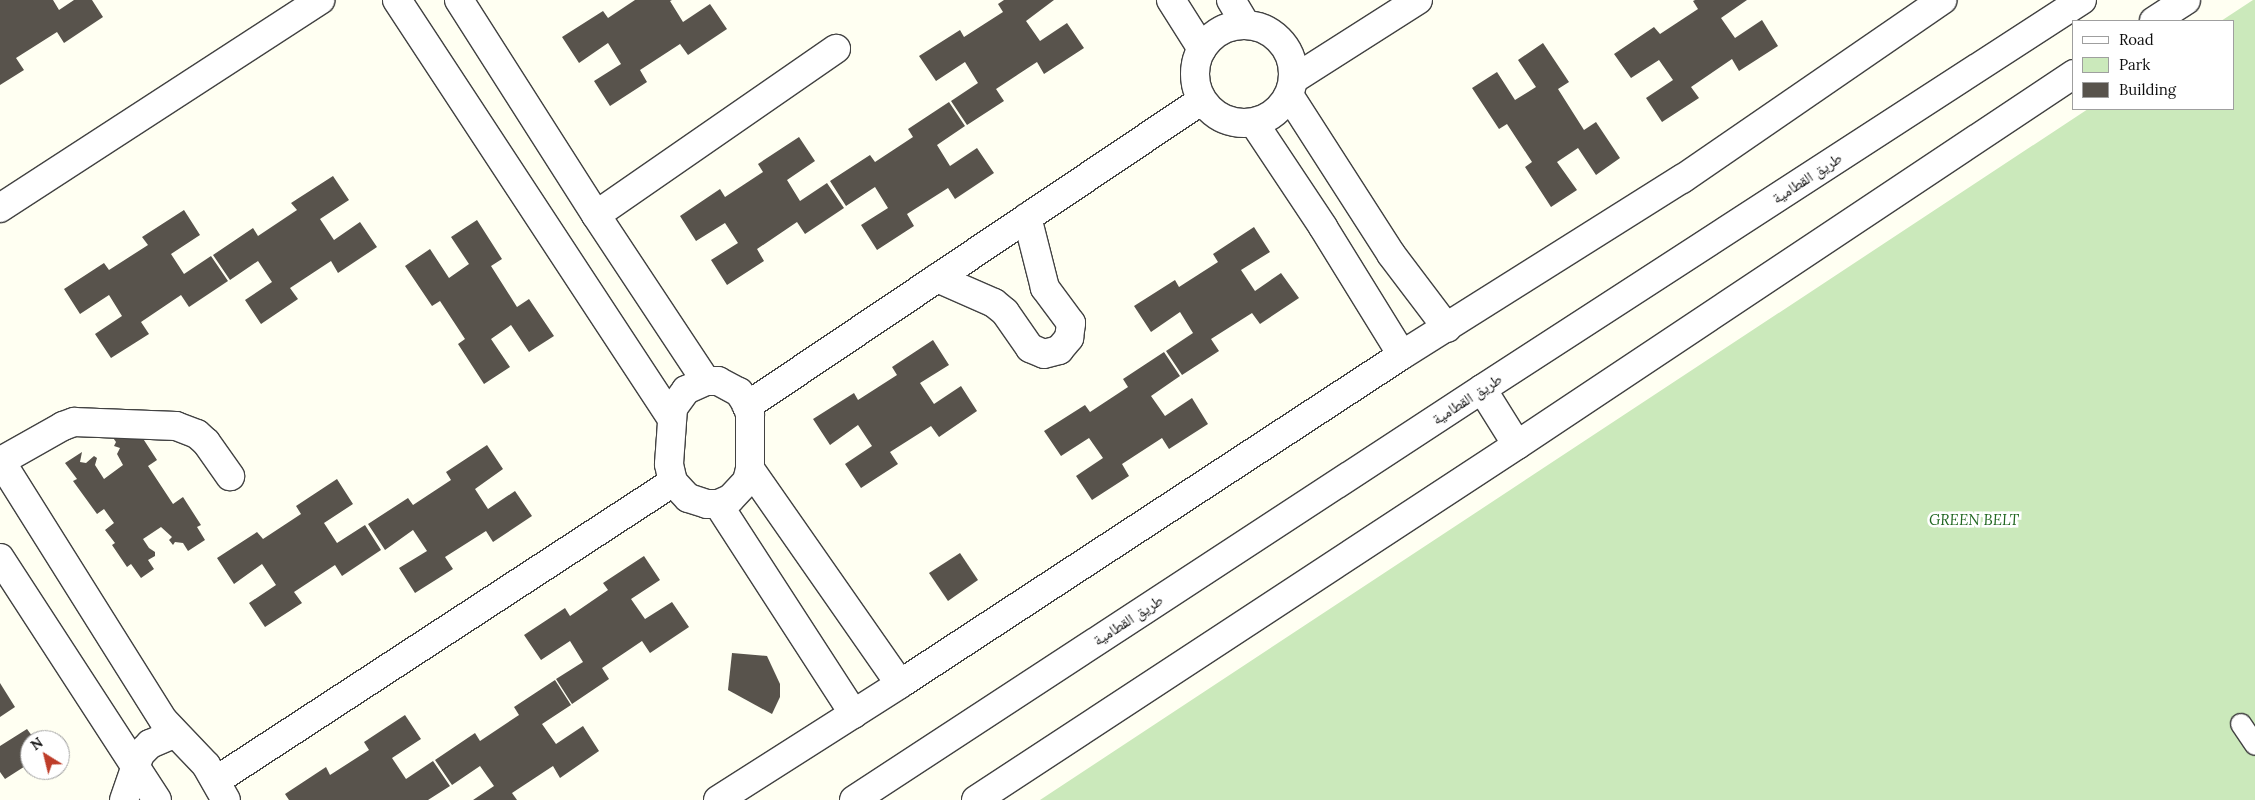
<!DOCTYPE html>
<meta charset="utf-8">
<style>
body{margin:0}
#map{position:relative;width:2255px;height:800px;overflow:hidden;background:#fffff2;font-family:Lora,"Noto Naskh Arabic",serif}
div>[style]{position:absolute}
.green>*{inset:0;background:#cbe9bb}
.building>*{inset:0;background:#58534c}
.roads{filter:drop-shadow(1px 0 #424242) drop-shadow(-1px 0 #424242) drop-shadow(0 1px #424242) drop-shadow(0 -1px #424242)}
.service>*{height:20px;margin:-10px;padding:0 10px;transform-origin:10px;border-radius:10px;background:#fff}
.minor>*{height:28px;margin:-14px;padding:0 14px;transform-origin:14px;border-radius:14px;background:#fff}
.minor>.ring{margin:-14px;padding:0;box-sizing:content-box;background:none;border:28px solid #fff;border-radius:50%}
.tertiary>*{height:28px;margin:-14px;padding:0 14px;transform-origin:14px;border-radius:14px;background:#fff}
span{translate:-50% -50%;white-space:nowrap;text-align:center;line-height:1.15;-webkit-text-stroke:5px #fff;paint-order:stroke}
.street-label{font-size:15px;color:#0f0f0f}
.park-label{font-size:15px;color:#216720;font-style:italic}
.legend{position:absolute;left:2072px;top:20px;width:162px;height:90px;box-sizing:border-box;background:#fff;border:1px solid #9f9f9f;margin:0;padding:6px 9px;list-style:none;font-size:15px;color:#0f0f0f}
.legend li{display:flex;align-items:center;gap:10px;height:25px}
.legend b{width:25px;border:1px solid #9f9f9f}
.north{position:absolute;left:20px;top:730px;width:50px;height:50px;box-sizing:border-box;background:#fff;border:1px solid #9f9f9f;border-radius:50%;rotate:324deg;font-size:14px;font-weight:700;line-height:20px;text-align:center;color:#0f0f0f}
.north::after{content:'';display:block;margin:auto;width:18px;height:22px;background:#be3d29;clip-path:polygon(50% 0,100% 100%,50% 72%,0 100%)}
</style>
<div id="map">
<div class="green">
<i style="clip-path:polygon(2253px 0,2255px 0,2255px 800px,1040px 800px,2088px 109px,2234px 109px,2234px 21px,2221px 21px)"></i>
</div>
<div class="building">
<i style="clip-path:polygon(0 0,53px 0,59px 10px,74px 0,92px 0,103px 17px,64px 43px,57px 32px,16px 58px,24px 70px,0 85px)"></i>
<i style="clip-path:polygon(635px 0,672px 0,670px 1px,683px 22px,710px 4px,727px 29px,688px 55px,680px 44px,640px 70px,647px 82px,610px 106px,594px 81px,621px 64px,608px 43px,579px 63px,562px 37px,603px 11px,608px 18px)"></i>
<i style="clip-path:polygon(1004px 0,1054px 0,1026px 21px,1040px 41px,1067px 23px,1084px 48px,1044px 74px,1037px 62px,996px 89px,1004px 101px,967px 125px,951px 101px,978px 83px,965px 62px,936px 81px,919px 56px,960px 30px,964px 37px,1003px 12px,998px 4px)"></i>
<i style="clip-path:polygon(1695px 0,1747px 0,1721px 18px,1735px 38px,1762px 20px,1778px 46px,1739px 71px,1732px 59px,1691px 87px,1699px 98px,1662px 122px,1646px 98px,1673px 80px,1659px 60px,1631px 78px,1614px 54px,1654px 27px,1660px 34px,1698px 9px,1693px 1px)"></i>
<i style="clip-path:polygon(1543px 43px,1569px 82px,1558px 89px,1584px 130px,1596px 122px,1620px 158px,1596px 175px,1578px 148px,1557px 162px,1577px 190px,1551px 207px,1525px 167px,1532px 162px,1507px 124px,1499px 129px,1472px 88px,1497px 72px,1515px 100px,1536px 87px,1518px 60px)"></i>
<i style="clip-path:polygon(949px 102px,965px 126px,937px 145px,950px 166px,977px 148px,994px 173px,955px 199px,948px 188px,907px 214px,914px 226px,877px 250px,861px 225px,888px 208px,875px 187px,846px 206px,830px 181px,870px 155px,875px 162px,913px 137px,908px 129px)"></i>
<i style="clip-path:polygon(799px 137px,815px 161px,787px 180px,800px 201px,827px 183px,844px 208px,805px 234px,797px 222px,757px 249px,764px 261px,727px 285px,711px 260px,738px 243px,725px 223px,696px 241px,680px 216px,720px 189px,725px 197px,763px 172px,758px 164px)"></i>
<i style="clip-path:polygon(333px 176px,349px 200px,320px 219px,334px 240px,360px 222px,377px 247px,338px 273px,331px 261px,290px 288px,298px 299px,261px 324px,245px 300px,272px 282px,258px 261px,230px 280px,213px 255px,253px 228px,258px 236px,297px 210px,291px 203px)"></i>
<i style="clip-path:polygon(184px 210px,200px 235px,171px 254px,184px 274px,211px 256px,228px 281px,189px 307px,181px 295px,141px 322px,149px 334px,111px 358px,95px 334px,122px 316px,109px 295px,80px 314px,64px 289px,104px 263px,109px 270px,148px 245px,142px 237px)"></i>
<i style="clip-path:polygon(477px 220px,502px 259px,491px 266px,517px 307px,529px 299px,554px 336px,529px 352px,511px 325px,491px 339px,510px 367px,484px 384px,458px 344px,465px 339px,440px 301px,432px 306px,405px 266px,430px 249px,449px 278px,469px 264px,451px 237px)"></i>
<i style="clip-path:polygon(1254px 227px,1270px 252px,1241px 270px,1255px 291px,1281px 273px,1299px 298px,1260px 324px,1252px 313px,1211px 339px,1219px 351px,1182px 375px,1166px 351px,1193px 333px,1180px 312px,1151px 332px,1134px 306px,1175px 280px,1179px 287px,1218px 262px,1213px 254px)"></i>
<i style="clip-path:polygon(933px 340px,949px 365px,920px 383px,934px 404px,961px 386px,977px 411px,939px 437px,931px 426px,890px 452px,898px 464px,861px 488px,845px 464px,872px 446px,858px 425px,830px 445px,813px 419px,854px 393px,858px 400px,897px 375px,892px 367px)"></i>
<i style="clip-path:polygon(1164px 352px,1180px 376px,1151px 396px,1165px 416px,1192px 398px,1208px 424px,1169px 449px,1162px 438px,1122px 464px,1129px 476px,1092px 500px,1076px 476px,1103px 458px,1089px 438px,1061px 456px,1044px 431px,1085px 405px,1090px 412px,1128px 387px,1123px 379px)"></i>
<i style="clip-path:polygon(140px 434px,157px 460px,148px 466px,173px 504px,183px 497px,201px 525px,197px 527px,205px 540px,188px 551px,183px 543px,175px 542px,173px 545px,169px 540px,172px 537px,161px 527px,143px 539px,149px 548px,155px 552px,155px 556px,148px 560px,154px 569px,141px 578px,131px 564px,127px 567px,112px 545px,115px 543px,105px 530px,114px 523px,104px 509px,97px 514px,73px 481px,77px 479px,65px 463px,82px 452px,80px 462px,86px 463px,94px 456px,97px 458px,95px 465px,104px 479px,123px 465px,117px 454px,120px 448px,114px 446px,116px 442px,111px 435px)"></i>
<i style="clip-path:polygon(487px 445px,503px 469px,475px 489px,488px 509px,515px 491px,532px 516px,493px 542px,486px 531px,445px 557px,453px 569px,415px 593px,399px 568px,427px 551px,413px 530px,385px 550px,368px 524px,408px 498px,413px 505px,451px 480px,446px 472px)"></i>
<i style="clip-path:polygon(337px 479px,353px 504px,324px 523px,337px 543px,365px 525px,381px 550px,342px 576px,335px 565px,294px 592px,302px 603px,265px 627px,249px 603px,276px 585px,262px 564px,234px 584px,217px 558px,257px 532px,263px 539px,301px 514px,296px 506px)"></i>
<i style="clip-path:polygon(960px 553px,978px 580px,948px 601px,929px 573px)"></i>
<i style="clip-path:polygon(644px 556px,660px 580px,631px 599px,645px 619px,672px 602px,689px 627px,650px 653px,642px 641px,602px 668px,609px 679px,572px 704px,556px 679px,583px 662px,570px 641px,541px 660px,524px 635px,565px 608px,570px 616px,608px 590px,603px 583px)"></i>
<i style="clip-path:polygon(732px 653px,767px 656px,780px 684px,780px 697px,772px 714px,728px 690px)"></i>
<i style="clip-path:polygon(555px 680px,571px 705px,542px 724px,556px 744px,583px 726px,599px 751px,560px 778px,553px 766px,512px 793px,517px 800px,473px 800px,494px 786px,480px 766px,452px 785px,435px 760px,475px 733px,480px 741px,519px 715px,514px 707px)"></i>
<i style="clip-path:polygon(0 683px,15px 707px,0 717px)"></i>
<i style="clip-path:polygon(405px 715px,421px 739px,392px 758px,406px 779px,433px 761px,450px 786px,428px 800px,289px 800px,285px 794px,326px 767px,330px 775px,369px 750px,364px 742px)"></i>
<i style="clip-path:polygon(27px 729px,35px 740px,30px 740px,30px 763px,5px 779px,0 772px,0 746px)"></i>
</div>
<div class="roads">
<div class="service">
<i style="left:2241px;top:724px;width:25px;rotate:56deg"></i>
</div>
<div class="minor">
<i style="left:397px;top:0;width:501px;rotate:56.72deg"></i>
<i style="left:459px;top:0;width:255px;rotate:57.5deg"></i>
<i style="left:596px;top:215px;width:199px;rotate:56.5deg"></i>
<i style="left:1171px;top:0;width:58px;rotate:57.7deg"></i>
<i style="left:1231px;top:0;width:29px;rotate:59deg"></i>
<i class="ring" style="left:1195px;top:25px;width:70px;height:70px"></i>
<i style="left:1294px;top:79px;width:147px;rotate:-32.5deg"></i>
<i style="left:1289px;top:95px;width:189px;rotate:57.3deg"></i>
<i style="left:1391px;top:254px;width:93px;rotate:52.9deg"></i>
<i style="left:1254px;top:123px;width:125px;rotate:56.4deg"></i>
<i style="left:1323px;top:227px;width:150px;rotate:58.3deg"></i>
<i style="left:0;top:208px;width:382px;rotate:-33deg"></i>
<i style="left:596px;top:215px;width:292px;rotate:-34.7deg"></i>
<i style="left:937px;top:278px;width:62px;rotate:23.7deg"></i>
<i style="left:994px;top:303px;width:14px;rotate:39deg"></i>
<i style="left:1005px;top:312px;width:44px;rotate:55.2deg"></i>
<i style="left:1030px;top:348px;width:15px;rotate:23deg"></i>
<i style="left:1044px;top:354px;width:16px;rotate:-15deg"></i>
<i style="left:1059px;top:350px;width:16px;rotate:-50deg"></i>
<i style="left:1069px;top:338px;width:15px;rotate:-82deg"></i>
<i style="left:1071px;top:323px;width:44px;rotate:-126.6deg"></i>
<i style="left:1045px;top:288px;width:73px;rotate:-104.2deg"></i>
<i style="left:706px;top:381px;width:12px"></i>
<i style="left:718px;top:381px;width:24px;rotate:28deg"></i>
<i style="left:739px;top:392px;width:13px;rotate:58deg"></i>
<i style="left:746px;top:403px;width:12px;rotate:70deg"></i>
<i style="left:750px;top:414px;width:55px;rotate:90deg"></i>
<i style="left:750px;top:469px;width:12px;rotate:104deg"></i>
<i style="left:747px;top:481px;width:25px;rotate:133deg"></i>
<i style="left:730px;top:499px;width:13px;rotate:157deg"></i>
<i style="left:718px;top:504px;width:11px;rotate:180deg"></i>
<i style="left:707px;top:504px;width:20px;rotate:-162deg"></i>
<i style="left:688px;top:498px;width:22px;rotate:-133deg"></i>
<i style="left:673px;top:482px;width:18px;rotate:-103deg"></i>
<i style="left:669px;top:464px;width:56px;rotate:-85.9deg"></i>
<i style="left:673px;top:408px;width:22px;rotate:-54deg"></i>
<i style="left:686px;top:390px;width:22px;rotate:-24deg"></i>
<i style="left:747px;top:406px;width:548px;rotate:-33.92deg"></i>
<i style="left:0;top:460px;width:308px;rotate:57.9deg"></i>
<i style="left:164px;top:721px;width:61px;rotate:46.3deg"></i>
<i style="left:206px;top:765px;width:40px;rotate:60.3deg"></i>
<i style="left:1px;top:461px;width:71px;rotate:-29.4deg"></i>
<i style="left:63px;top:426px;width:12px;rotate:-20deg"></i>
<i style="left:74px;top:422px;width:102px;rotate:2.2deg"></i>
<i style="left:176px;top:426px;width:22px;rotate:21deg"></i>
<i style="left:197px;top:434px;width:12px;rotate:42deg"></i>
<i style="left:206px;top:442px;width:42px;rotate:54.8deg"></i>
<i style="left:750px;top:469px;width:262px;rotate:55.1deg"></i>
<i style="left:718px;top:504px;width:250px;rotate:57.1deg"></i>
<i style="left:0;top:558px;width:288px;rotate:57deg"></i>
<i style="left:217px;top:780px;width:545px;rotate:-33.16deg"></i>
<i style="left:124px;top:800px;width:49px;rotate:-70.8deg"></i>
<i style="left:140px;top:754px;width:14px;rotate:-45deg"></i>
<i style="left:150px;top:744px;width:26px;rotate:-23deg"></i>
<i style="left:718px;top:800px;width:216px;rotate:-32.5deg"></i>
<i style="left:900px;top:684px;width:600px;rotate:-33.24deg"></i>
<i style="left:1402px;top:355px;width:331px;rotate:-32.2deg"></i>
<i style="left:1682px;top:179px;width:316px;rotate:-34.5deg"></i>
</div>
<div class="tertiary">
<i style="left:2154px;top:21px;width:38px;rotate:-33deg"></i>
<i style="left:1482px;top:389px;width:66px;rotate:58deg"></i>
<i style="left:854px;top:800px;width:751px;rotate:-33.2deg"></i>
<i style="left:1482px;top:389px;width:715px;rotate:-32.96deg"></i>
<i style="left:976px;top:800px;width:647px;rotate:-33.27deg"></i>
<i style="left:1517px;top:445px;width:669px;rotate:-33.67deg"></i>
</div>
</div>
<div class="street-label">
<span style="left:1807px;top:178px;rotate:-33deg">طريق القطامية</span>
<span style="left:1467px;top:399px;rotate:-33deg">طريق القطامية</span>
<span style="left:1128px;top:620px;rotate:-33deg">طريق القطامية</span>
</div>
<div class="park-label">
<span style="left:1974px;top:520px">GREEN BELT</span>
</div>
<ul class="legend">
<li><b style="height:6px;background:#fff"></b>Road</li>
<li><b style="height:14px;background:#cbe9bb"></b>Park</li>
<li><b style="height:14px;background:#58534c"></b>Building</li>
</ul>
<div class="north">N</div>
</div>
